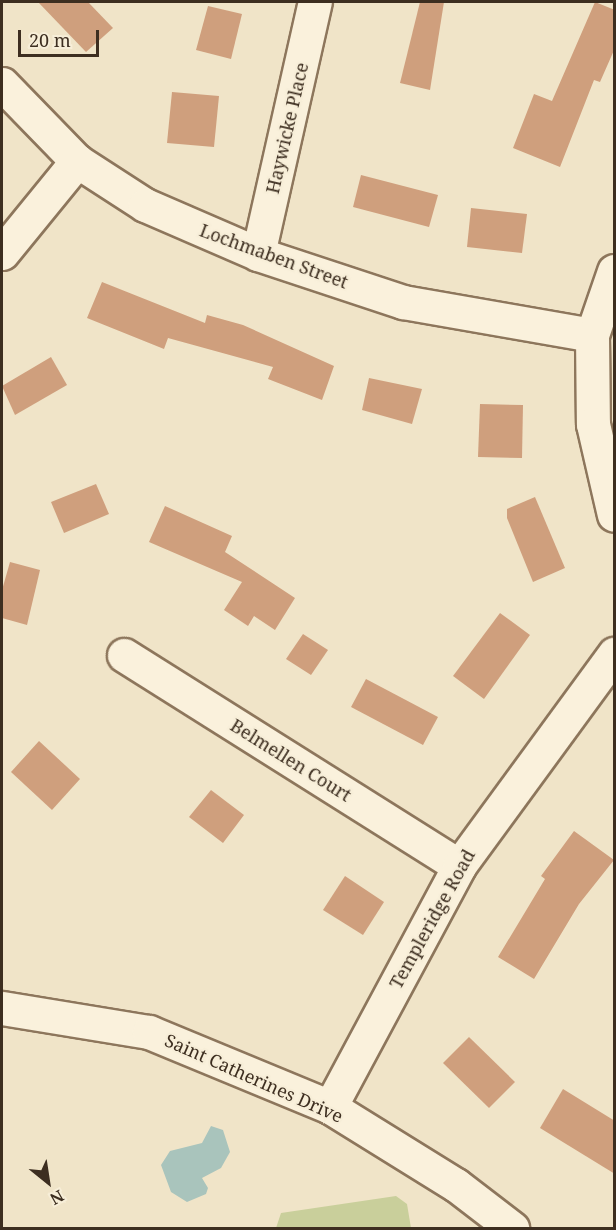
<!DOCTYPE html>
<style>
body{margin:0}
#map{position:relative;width:616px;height:1230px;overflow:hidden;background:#f0e4c8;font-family:"Noto Serif",serif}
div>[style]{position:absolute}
.green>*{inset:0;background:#c9cf9b}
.water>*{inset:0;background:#a9c4bc}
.building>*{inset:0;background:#cf9f7d}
.roads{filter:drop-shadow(2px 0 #8d765c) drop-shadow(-2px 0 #8d765c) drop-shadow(0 2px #8d765c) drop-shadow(0 -2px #8d765c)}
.minor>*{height:33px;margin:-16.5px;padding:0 16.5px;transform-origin:16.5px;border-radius:16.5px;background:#faf1dc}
span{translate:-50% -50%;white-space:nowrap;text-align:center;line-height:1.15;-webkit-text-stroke:4.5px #f7eed8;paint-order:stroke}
.street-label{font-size:18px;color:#3d2e20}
.frame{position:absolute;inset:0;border:3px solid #3d2e20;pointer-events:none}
.north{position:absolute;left:18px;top:1152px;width:60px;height:60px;-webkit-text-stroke:4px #f7eed8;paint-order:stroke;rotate:150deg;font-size:16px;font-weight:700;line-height:24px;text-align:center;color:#3d2e20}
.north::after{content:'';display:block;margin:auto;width:21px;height:27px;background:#3d2e20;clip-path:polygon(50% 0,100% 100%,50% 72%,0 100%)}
.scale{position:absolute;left:18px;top:30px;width:81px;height:27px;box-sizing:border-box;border:3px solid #3d2e20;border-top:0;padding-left:8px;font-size:18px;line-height:21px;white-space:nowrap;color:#3d2e20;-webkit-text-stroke:4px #f7eed8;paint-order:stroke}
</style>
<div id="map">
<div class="green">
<i style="clip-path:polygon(396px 1196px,407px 1204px,411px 1228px,276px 1228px,281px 1213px)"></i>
</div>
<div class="water">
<i style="clip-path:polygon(211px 1126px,223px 1130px,230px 1152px,221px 1168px,202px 1178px,208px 1188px,206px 1194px,187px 1202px,171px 1192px,161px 1165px,170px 1151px,202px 1143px)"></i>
</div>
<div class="building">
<i style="clip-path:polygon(38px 2px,88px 2px,113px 28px,86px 52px)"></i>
<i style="clip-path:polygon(420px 2px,444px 2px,430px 90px,400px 83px)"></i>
<i style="clip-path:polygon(595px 2px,615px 10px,615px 48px,600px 82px,594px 80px,560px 167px,513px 148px,534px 94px,552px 101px)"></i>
<i style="clip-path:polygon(208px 6px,242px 14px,231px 59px,196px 50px)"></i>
<i style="clip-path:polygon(172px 92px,219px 96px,214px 147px,167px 143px)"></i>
<i style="clip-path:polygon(361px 175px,438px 195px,429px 227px,353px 207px)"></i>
<i style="clip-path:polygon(471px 208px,527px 214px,522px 253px,467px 247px)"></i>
<i style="clip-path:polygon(102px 282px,205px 323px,207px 315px,243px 325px,334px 366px,322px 400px,268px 379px,273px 367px,168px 338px,164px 349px,87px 318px)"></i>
<i style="clip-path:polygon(51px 357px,67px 385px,15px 415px,2px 386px)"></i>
<i style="clip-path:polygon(369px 378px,422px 389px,412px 424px,362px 410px)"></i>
<i style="clip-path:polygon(480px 404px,523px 405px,522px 458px,478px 457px)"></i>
<i style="clip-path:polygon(96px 484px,109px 514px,64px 533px,51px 502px)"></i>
<i style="clip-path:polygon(535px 497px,565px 568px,533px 582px,507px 518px,507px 509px)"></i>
<i style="clip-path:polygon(165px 506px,232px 536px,225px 552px,295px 598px,275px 630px,254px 616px,248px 626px,224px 610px,242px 582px,149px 542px)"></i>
<i style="clip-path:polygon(10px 562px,40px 570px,27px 625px,2px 618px,2px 590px)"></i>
<i style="clip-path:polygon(500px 613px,530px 635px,484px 699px,453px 676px)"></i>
<i style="clip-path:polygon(303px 634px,328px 650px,311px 675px,286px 659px)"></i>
<i style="clip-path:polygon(366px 679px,438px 717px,423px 745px,351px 707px)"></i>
<i style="clip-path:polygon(39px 741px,80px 779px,52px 810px,11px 772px)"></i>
<i style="clip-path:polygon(211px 790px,244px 815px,223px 843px,189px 817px)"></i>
<i style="clip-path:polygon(574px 831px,614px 860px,579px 904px,534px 979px,498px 957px,545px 879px,541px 876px)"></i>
<i style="clip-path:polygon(345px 876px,384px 902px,363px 935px,323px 910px)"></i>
<i style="clip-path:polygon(469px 1037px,515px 1082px,489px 1108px,443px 1063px)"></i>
<i style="clip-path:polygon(563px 1089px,615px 1121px,615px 1174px,540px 1128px)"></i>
</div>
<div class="roads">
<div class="minor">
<i style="left:2px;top:84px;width:107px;rotate:45.8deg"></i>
<i style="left:77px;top:161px;width:81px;rotate:32.9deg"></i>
<i style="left:145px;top:205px;width:123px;rotate:23.4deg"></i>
<i style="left:258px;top:254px;width:153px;rotate:18.3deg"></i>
<i style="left:403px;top:302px;width:192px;rotate:9.9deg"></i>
<i style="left:2px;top:253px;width:119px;rotate:-50.8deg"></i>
<i style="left:258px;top:254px;width:258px;rotate:-77.3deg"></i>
<i style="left:614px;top:271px;width:68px;rotate:109deg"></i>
<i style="left:592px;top:335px;width:89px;rotate:89.4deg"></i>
<i style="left:593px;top:424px;width:93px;rotate:77deg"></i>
<i style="left:124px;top:655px;width:396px;rotate:32.2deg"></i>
<i style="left:2px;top:1008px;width:149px;rotate:9.3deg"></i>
<i style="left:149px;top:1032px;width:196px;rotate:22.5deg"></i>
<i style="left:330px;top:1107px;width:148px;rotate:31.8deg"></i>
<i style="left:456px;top:1185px;width:71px;rotate:37.5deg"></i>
<i style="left:330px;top:1107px;width:273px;rotate:-61.8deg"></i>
<i style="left:459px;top:866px;width:263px;rotate:-53.8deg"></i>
</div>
</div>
<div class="street-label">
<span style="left:287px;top:128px;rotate:-77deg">Haywicke Place</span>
<span style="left:274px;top:256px;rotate:20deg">Lochmaben Street</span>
<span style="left:291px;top:760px;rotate:32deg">Belmellen Court</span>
<span style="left:432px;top:919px;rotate:-61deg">Templeridge Road</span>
<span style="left:254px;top:1078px;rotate:24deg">Saint Catherines Drive</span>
</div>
<div class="frame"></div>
<div class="north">N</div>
<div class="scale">20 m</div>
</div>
